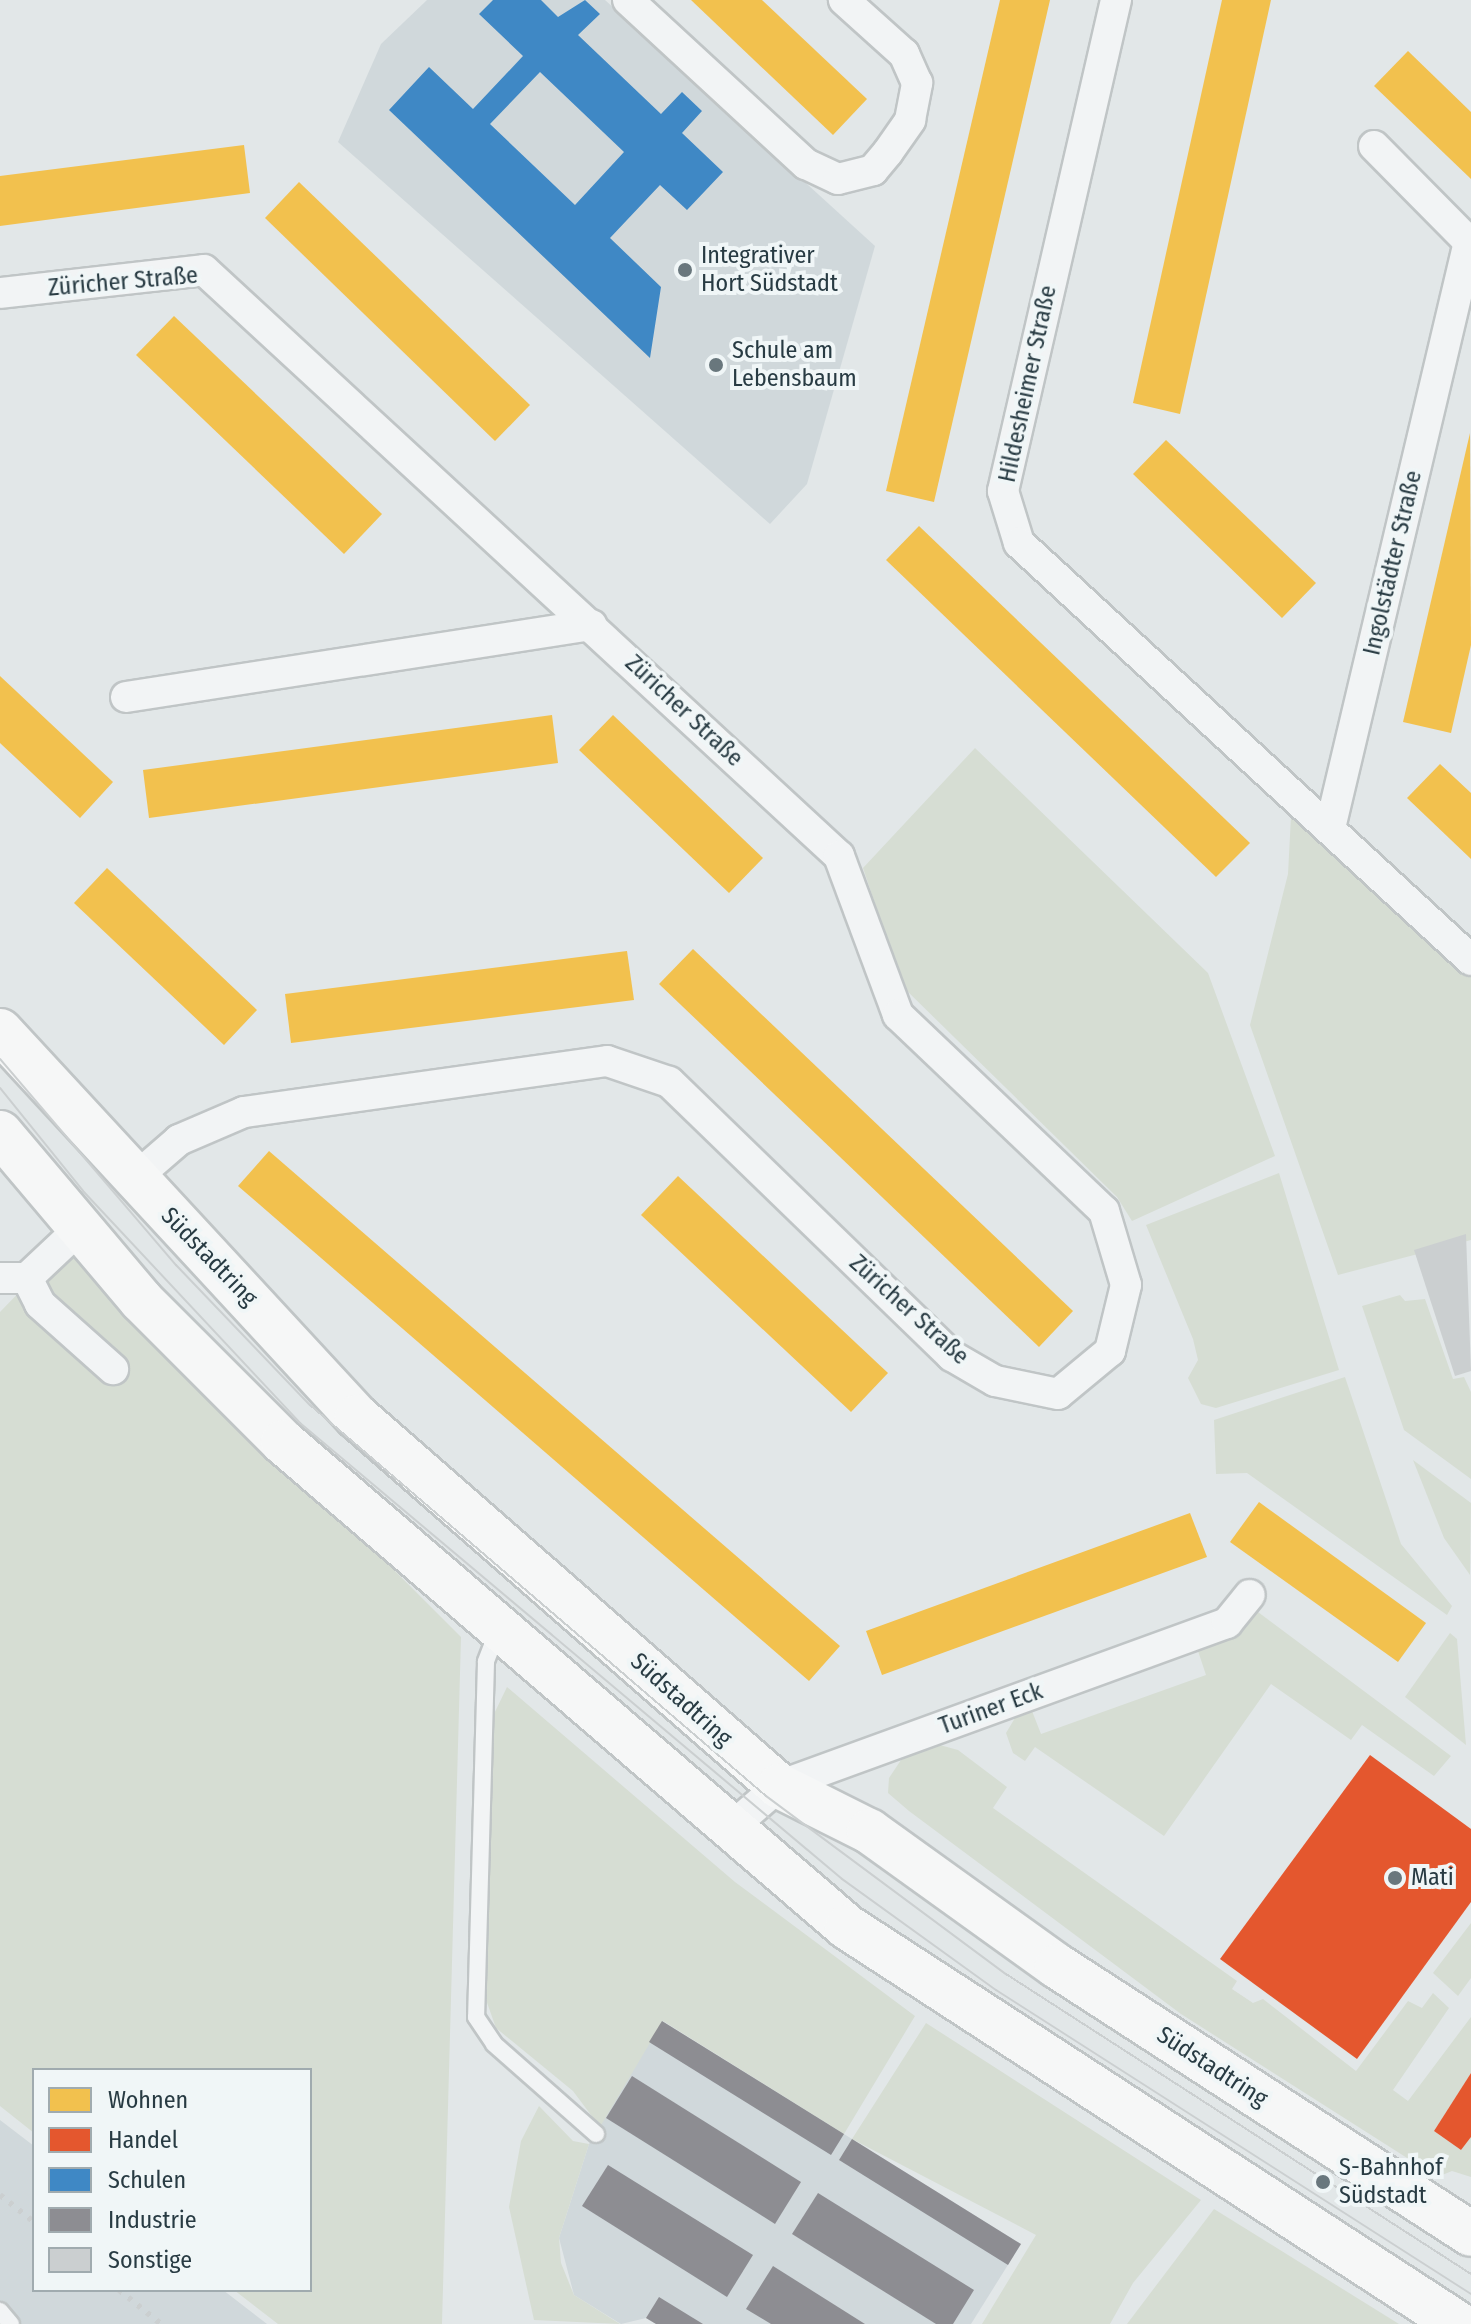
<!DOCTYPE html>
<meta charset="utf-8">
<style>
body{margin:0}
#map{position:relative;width:1471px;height:2324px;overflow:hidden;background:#e2e7e8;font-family:"Fira Sans Condensed",sans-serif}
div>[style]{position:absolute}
.built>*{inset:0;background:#d0d8db}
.green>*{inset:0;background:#d6ddd3}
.homes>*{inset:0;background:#f2c14e}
.shops>*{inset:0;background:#e4572e}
.schools>*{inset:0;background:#3f88c5}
.industry>*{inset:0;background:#8d8d92}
.building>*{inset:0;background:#cbcfd0}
.roads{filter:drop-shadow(2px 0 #c0c5c6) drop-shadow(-2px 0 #c0c5c6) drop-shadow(0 2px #c0c5c6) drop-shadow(0 -2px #c0c5c6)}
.lane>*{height:16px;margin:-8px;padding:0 8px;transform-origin:8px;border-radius:8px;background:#f2f4f5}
.street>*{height:30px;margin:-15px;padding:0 15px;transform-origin:15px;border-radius:15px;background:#f2f4f5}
.secondary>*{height:44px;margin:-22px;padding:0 22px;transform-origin:22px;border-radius:22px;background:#f6f7f7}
.tram>*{height:2px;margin:-1px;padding:0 1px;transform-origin:1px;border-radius:1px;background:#cbcfd0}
.rail>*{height:6px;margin-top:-3px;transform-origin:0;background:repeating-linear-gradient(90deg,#cbcfd0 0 4px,transparent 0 12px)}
.dots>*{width:22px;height:22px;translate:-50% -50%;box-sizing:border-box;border:4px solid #f0f6f7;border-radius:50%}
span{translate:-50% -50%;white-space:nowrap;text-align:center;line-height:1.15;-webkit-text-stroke:8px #f0f6f7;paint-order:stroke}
.poi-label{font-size:24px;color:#283b43}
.left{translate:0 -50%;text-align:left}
.street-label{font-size:24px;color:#283b43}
.legend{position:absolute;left:32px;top:2068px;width:280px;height:224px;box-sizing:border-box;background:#f0f6f7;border:2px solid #a0abaf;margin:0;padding:10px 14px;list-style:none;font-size:24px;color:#283b43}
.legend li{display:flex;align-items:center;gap:16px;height:40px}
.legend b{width:40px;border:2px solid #a0abaf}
</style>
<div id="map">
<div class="built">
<i style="clip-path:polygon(427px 0,605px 0,875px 246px,807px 484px,770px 524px,338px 142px,381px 44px)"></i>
<i style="clip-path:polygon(662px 2021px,1021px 2244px,971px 2324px,656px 2324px,646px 2318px,621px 2324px,574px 2295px,559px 2238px,589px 2144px)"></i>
<i style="clip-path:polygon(0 2120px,34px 2146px,34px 2290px,223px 2290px,267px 2324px,0 2324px)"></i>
</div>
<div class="green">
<i style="clip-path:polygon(975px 748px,1208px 973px,1275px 1156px,1132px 1221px,1117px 1197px,903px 987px,863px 868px)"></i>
<i style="clip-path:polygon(1292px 797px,1471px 960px,1471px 1240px,1338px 1275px,1250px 1025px,1288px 874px)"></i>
<i style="clip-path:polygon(1279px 1173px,1339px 1370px,1216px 1408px,1201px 1404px,1188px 1378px,1198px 1360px,1193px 1339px,1146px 1225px)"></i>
<i style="clip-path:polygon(67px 1243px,461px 1637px,442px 2324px,278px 2324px,234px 2290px,310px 2290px,310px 2070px,34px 2070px,34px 2133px,0 2106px,0 1312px)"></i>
<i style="clip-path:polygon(1400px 1295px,1405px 1301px,1425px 1299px,1453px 1379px,1464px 1377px,1471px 1392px,1471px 1479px,1404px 1430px,1362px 1306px)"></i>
<i style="clip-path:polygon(1345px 1377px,1401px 1544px,1452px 1606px,1447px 1615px,1247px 1473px,1216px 1474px,1214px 1420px)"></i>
<i style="clip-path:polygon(1413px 1460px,1471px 1503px,1470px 1575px,1444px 1538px)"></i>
<i style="clip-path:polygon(1258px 1612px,1451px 1756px,1434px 1776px,1362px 1725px,1351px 1740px,1271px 1684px,1164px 1836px,1035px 1747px,1025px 1761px,1013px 1753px,1006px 1733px,1015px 1718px,1032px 1711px,1041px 1734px,1206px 1675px,1198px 1651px,1237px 1637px)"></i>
<i style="clip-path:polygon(1450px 1633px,1457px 1639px,1466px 1745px,1405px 1697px)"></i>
<i style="clip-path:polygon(507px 1687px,735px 1882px,915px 2016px,844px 2134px,663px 2021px,600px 2127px,573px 2091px,496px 2028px,484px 1994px,493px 1716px)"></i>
<i style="clip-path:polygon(936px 1744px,958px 1750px,1007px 1787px,993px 1808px,1237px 1981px,1232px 1989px,1253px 2003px,1263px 1999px,1356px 2071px,1408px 2001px,1422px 2008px,1433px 1993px,1449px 2008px,1393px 2090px,1408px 2101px,1471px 2017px,1471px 2073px,1434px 2131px,1461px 2150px,1471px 2137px,1471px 2177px,1452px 2171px,1437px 2177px,1181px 2014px,909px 1811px,888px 1793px,889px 1778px,901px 1760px)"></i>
<i style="clip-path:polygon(1471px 1923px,1471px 1978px,1458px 1996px,1433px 1973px)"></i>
<i style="clip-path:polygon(926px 2023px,1201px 2200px,1133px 2283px,1110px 2324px,982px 2324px,1036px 2235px,852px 2139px)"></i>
<i style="clip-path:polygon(539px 2106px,573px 2141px,589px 2144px,559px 2238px,561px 2263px,574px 2295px,620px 2324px,534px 2320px,509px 2207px,521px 2141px)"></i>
<i style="clip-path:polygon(1214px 2209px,1399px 2324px,1127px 2324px)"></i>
</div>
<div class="homes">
<i style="clip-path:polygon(691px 0,762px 0,867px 99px,833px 135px)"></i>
<i style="clip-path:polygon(1000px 0,1050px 0,934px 502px,886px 491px)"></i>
<i style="clip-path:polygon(1222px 0,1271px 0,1180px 414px,1133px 403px)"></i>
<i style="clip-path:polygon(1408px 51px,1471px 112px,1471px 179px,1374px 86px)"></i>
<i style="clip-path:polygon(244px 145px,250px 193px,0 226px,0 176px)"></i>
<i style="clip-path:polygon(299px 182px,530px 405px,495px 441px,265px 218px)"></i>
<i style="clip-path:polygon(174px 316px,382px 514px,344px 554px,136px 355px)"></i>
<i style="clip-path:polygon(1470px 433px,1471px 645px,1451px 733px,1403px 722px)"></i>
<i style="clip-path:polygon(1166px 440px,1316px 583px,1282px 618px,1133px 474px)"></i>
<i style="clip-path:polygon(919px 526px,1250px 843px,1216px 877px,886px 560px)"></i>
<i style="clip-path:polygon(0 676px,113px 782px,80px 818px,0 743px)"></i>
<i style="clip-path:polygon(552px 715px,558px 763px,149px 818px,143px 770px)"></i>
<i style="clip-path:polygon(613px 715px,763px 858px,729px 893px,579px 750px)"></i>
<i style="clip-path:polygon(1440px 764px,1471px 793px,1471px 859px,1407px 798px)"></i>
<i style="clip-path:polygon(107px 868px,257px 1010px,224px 1045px,74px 903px)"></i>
<i style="clip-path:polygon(693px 949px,1073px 1311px,1039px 1347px,659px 984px)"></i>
<i style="clip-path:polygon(627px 951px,634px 1000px,291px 1043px,285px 994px)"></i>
<i style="clip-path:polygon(269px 1151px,840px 1646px,809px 1681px,238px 1186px)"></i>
<i style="clip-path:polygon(678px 1176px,888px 1373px,851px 1412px,641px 1215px)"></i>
<i style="clip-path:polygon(1259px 1502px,1426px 1623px,1398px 1662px,1230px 1542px)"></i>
<i style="clip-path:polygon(1190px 1513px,1207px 1557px,882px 1675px,866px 1631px)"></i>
</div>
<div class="shops">
<i style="clip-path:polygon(1370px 1755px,1471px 1829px,1471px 1902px,1357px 2059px,1220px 1959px)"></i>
<i style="clip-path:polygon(1471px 2073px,1471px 2137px,1461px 2150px,1434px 2131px)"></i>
</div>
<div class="schools">
<i style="clip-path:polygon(evenodd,493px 0,541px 0,558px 17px,585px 0,600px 14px,578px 35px,661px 114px,682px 92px,702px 111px,682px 133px,723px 172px,687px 210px,660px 185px,610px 238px,661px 287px,650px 358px,389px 110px,429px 67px,473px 109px,523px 56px,479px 14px,493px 0,540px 72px,624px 152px,575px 205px,490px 124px,540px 72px)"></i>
</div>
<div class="industry">
<i style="clip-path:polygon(662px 2021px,844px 2134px,831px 2155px,649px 2042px)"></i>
<i style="clip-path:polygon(632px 2076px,801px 2182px,775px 2224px,606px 2118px)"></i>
<i style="clip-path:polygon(852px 2139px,1021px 2244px,1008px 2265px,839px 2160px)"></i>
<i style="clip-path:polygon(608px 2165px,753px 2255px,727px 2297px,582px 2206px)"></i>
<i style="clip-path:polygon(818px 2193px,974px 2290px,953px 2324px,936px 2324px,792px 2234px)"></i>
<i style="clip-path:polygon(773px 2266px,865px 2324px,771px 2324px,746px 2309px)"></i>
<i style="clip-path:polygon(659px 2297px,703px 2324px,656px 2324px,646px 2318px)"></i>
</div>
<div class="building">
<i style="clip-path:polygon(1466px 1234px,1471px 1371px,1455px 1376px,1414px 1250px)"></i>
</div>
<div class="roads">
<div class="lane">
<i style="left:498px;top:1630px;width:34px;rotate:111deg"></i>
<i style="left:486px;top:1662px;width:355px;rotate:91.6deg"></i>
<i style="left:476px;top:2017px;width:32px;rotate:56deg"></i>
<i style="left:494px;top:2044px;width:136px;rotate:41.4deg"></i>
<i style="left:0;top:2311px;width:17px;rotate:50deg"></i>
</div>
<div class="street">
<i style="left:628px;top:0;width:242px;rotate:42.7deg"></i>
<i style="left:806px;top:164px;width:35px;rotate:25deg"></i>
<i style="left:838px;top:179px;width:36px;rotate:-14deg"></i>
<i style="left:873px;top:170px;width:23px;rotate:-50deg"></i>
<i style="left:888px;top:152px;width:39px;rotate:-55deg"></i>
<i style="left:910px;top:120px;width:38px;rotate:-79deg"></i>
<i style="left:917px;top:83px;width:32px;rotate:-114deg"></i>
<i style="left:904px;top:54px;width:81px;rotate:-138deg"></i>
<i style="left:1116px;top:0;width:504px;rotate:102.96deg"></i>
<i style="left:1003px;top:491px;width:54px;rotate:72.9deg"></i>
<i style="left:1019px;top:543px;width:615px;rotate:42.69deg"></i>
<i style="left:0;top:293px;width:205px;rotate:-6.4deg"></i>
<i style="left:204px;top:270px;width:864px;rotate:42.7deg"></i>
<i style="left:839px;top:856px;width:170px;rotate:69.6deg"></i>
<i style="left:898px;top:1015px;width:284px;rotate:43.6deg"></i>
<i style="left:1104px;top:1211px;width:77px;rotate:73.4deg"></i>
<i style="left:1126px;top:1285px;width:68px;rotate:103.6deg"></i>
<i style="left:1110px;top:1351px;width:67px;rotate:140.4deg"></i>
<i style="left:1058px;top:1394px;width:64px;rotate:-168.3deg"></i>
<i style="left:995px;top:1381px;width:50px;rotate:-149.8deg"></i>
<i style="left:952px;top:1356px;width:394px;rotate:-135.9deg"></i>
<i style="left:669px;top:1082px;width:65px;rotate:-161.3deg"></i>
<i style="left:607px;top:1061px;width:367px;rotate:172deg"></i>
<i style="left:244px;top:1112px;width:71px;rotate:156.7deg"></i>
<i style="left:179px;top:1140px;width:60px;rotate:139.1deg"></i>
<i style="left:126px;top:697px;width:471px;rotate:-8.8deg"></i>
<i style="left:1330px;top:828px;width:602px;rotate:-76.66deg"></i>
<i style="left:1469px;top:242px;width:135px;rotate:-134.7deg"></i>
<i style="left:0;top:1278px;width:27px"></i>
<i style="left:27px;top:1278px;width:71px;rotate:-43.3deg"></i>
<i style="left:27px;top:1278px;width:29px;rotate:63deg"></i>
<i style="left:40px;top:1304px;width:98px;rotate:41.7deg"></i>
<i style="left:733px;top:1826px;width:61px;rotate:-41deg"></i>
<i style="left:779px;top:1786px;width:477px;rotate:-20deg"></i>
<i style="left:1227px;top:1623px;width:36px;rotate:-51deg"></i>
</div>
<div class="secondary">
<i style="left:0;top:1031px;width:526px;rotate:47.24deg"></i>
<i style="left:357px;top:1417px;width:561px;rotate:41.17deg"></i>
<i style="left:779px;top:1786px;width:101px;rotate:26.6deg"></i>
<i style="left:869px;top:1831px;width:231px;rotate:35.7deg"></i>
<i style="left:1057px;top:1966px;width:493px;rotate:32.9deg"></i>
<i style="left:0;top:1133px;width:219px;rotate:49.8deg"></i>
<i style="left:141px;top:1300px;width:201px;rotate:45deg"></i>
<i style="left:283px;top:1442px;width:744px;rotate:40.69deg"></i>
<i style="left:847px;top:1927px;width:729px;rotate:33.01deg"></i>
</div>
</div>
<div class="tram">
<i style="left:0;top:1059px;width:271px;rotate:49.5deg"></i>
<i style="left:176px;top:1265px;width:194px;rotate:46.3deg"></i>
<i style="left:310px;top:1405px;width:601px;rotate:40.61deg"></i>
<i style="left:766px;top:1796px;width:299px;rotate:36.6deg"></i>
<i style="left:1006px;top:1974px;width:553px;rotate:32.83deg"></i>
<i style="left:0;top:1088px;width:132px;rotate:51.1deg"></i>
<i style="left:83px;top:1191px;width:318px;rotate:46.9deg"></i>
<i style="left:300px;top:1423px;width:708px;rotate:40.07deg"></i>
<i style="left:842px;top:1879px;width:190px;rotate:35.8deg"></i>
<i style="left:996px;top:1990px;width:564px;rotate:32.62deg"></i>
</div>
<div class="rail">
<i style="left:0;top:2195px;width:43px;rotate:38.5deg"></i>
<i style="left:119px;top:2290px;width:54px;rotate:39deg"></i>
</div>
<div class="dots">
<i style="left:685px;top:270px;background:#69777d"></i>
<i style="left:716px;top:365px;background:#69777d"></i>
<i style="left:1395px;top:1878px;background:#69777d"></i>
<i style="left:1323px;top:2182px;background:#69777d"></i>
</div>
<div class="poi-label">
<span class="left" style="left:701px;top:270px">Integrativer<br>Hort Südstadt</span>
<span class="left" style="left:732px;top:365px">Schule am<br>Lebensbaum</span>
<span class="left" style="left:1411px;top:1878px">Mati</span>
<span class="left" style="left:1339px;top:2182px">S-Bahnhof<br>Südstadt</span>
</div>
<div class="street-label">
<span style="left:123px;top:282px;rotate:-5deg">Züricher Straße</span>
<span style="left:1028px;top:384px;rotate:-78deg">Hildesheimer Straße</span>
<span style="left:1393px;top:563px;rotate:-77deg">Ingolstädter Straße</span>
<span style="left:684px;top:711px;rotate:43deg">Züricher Straße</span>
<span style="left:209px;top:1257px;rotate:46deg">Südstadtring</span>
<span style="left:909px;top:1310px;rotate:42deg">Züricher Straße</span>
<span style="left:681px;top:1700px;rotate:42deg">Südstadtring</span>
<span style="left:991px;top:1709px;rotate:-20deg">Turiner Eck</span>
<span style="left:1212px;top:2067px;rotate:33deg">Südstadtring</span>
</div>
<ul class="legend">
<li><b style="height:22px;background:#f2c14e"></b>Wohnen</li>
<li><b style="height:22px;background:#e4572e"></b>Handel</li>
<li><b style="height:22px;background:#3f88c5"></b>Schulen</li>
<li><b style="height:22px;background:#8d8d92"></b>Industrie</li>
<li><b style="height:22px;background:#cbcfd0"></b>Sonstige</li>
</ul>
</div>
